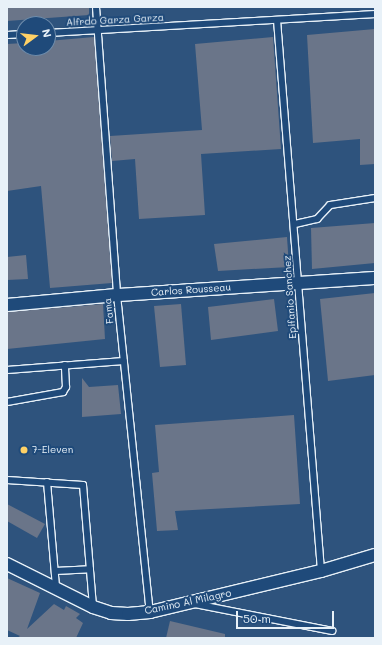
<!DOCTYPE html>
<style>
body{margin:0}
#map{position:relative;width:382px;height:645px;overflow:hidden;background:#2e537d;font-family:Mali,sans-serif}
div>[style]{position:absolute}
.building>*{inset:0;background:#6a7589}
.roads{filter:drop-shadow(1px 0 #e8f1f8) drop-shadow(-1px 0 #e8f1f8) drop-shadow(0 1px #e8f1f8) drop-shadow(0 -1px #e8f1f8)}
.lane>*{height:6px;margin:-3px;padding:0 3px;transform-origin:3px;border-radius:3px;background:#1f4a7a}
.street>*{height:12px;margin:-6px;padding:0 6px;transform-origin:6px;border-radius:6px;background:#1f4a7a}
.dots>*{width:11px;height:11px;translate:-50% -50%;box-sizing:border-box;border:2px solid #1f4a7a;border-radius:50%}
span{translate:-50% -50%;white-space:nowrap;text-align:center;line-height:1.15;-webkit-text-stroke:4px #1f4a7a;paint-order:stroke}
.street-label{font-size:10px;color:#e8f1f8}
.poi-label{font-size:10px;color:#e8f1f8}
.left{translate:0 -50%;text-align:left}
.frame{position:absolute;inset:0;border:8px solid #e8f1f8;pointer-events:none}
.north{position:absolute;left:16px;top:16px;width:40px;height:40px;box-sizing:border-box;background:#1f4a7a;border:1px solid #6f8dac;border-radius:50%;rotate:75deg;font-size:11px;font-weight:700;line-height:16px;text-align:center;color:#e8f1f8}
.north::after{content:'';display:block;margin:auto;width:14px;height:18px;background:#ffd166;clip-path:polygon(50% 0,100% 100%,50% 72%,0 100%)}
.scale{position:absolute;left:236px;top:611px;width:98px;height:18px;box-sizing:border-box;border:2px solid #e8f1f8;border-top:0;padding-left:5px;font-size:12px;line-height:14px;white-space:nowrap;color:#e8f1f8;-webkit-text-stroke:3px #1f4a7a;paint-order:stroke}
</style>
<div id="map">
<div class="building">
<i style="clip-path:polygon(7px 7px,89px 7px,89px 15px,7px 21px)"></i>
<i style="clip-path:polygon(375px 29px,375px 164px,360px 165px,360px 139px,313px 143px,307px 35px)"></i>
<i style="clip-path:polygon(94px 37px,112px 283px,50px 288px,41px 186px,7px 191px,7px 44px,24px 43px,24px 48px,48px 48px,48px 41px)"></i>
<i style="clip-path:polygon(273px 37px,281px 149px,201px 154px,205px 215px,139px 219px,135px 159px,112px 161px,110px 136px,202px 130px,195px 44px)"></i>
<i style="clip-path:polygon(375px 223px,375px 263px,312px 269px,311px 228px)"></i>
<i style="clip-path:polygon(287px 237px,289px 267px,218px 271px,214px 244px)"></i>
<i style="clip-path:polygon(26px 255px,28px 279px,7px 280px,7px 257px)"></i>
<i style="clip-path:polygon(375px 293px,375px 375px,328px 381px,320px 299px)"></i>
<i style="clip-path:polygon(274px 299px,278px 331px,211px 340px,208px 307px)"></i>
<i style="clip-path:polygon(103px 304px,105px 339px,7px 349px,7px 312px)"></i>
<i style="clip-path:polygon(181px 304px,186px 365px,160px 367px,154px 306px)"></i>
<i style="clip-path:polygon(82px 378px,89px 387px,118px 385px,121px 414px,82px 417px)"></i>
<i style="clip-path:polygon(294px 415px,300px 504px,175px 511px,178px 530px,157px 531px,152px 473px,159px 472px,155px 425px)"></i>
<i style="clip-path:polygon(7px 504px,45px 524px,37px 538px,7px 521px)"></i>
<i style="clip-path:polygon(7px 578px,40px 593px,27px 629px,54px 604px,64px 610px,66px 606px,80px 614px,76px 618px,83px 623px,76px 638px,17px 638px,20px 636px,7px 630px)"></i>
<i style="clip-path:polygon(170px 621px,225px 634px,225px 638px,166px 638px)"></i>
</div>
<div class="roads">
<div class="lane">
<i style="left:96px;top:7px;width:289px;rotate:85.8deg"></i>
<i style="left:117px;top:295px;width:319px;rotate:84.1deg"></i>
<i style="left:277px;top:20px;width:553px;rotate:85.43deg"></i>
<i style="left:48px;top:33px;width:328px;rotate:-3.3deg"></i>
<i style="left:7px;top:35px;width:17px;rotate:-3deg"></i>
<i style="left:295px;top:224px;width:23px;rotate:-13deg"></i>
<i style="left:317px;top:219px;width:19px;rotate:-47deg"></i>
<i style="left:330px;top:205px;width:46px;rotate:-8.8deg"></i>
<i style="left:7px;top:370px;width:117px;rotate:-4.4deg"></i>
<i style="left:7px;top:402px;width:57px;rotate:-10.1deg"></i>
<i style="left:63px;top:392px;width:6px;rotate:-59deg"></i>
<i style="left:66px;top:387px;width:22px;rotate:-93deg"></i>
<i style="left:7px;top:480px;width:76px;rotate:3.8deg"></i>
<i style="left:83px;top:485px;width:122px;rotate:85.3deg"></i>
<i style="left:47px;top:482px;width:106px;rotate:85.1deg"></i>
<i style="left:55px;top:571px;width:35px;rotate:-3deg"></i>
<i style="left:195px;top:604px;width:140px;rotate:11.1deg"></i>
</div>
<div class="street">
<i style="left:7px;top:305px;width:110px;rotate:-5.2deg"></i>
<i style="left:117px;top:295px;width:259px;rotate:-3.8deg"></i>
<i style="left:7px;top:564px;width:96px;rotate:26.6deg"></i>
<i style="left:93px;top:607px;width:19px;rotate:18deg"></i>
<i style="left:111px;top:613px;width:17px;rotate:3deg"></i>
<i style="left:128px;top:614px;width:22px;rotate:-5deg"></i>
<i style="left:150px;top:612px;width:176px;rotate:-13.5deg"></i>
<i style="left:321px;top:571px;width:56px;rotate:-16.5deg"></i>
</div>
</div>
<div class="dots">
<i style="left:24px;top:450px;background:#ffd166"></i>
</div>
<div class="street-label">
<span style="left:115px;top:20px;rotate:-3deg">Alfrdo Garza Garza</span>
<span style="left:191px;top:290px;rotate:-4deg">Carlos Rousseau</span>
<span style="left:290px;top:297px;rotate:-94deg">Epifanio Sanchez</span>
<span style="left:109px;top:311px;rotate:-96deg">Fama</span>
<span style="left:188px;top:602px;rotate:-12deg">Camino Al Milagro</span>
</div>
<div class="poi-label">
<span class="left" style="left:32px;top:450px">7-Eleven</span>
</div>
<div class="frame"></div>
<div class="north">N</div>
<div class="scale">50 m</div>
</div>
